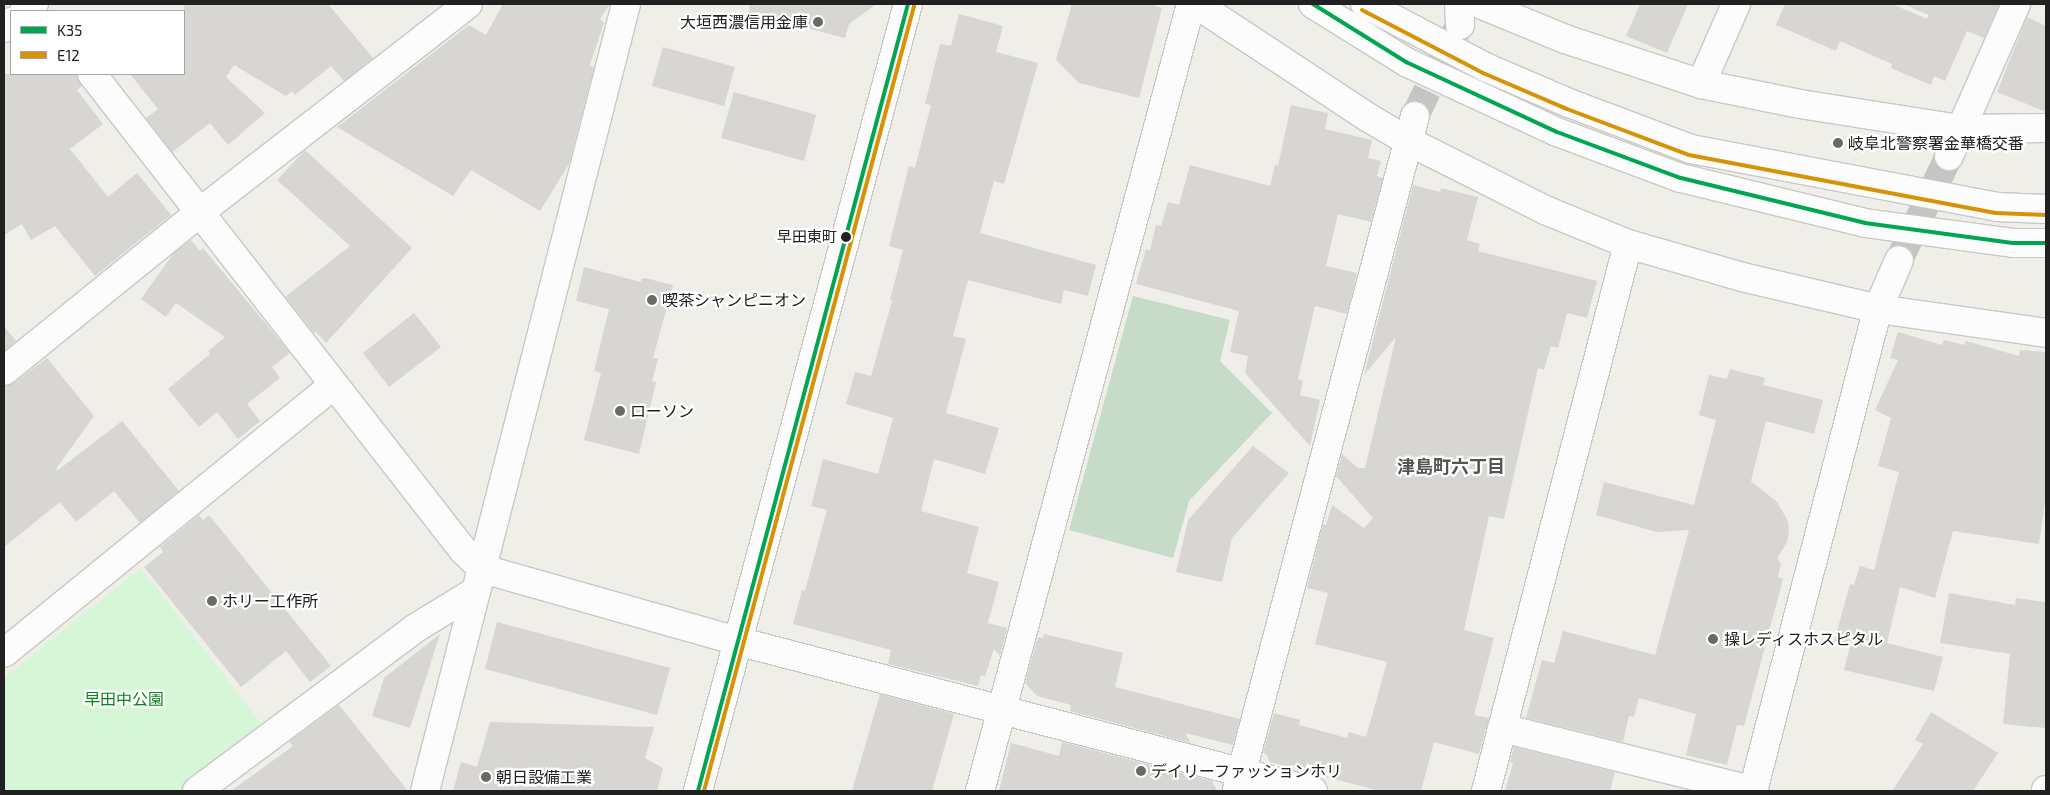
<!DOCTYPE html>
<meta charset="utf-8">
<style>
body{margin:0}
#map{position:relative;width:2050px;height:795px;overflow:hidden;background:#efeee9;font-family:"Exo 2","Noto Sans JP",sans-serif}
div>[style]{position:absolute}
.cemetery>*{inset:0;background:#c7dbc9}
.park>*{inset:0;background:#d6f6d8}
.building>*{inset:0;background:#d7d6d2}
.minor-tunnel>*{height:28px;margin-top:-14px;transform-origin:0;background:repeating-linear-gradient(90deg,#c6c5c1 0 28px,transparent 0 42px)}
.roads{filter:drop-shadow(1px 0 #c8c8c5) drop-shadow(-1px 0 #c8c8c5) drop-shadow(0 1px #c8c8c5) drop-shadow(0 -1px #c8c8c5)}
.minor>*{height:28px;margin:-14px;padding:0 14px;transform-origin:14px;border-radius:14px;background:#fdfcfc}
.bus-1>*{height:4px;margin:-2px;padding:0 2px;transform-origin:2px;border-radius:2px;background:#00a651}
.bus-2>*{height:4px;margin:-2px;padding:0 2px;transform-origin:2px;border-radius:2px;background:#d79205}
.dots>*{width:14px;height:14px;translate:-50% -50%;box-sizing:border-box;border:2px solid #fff;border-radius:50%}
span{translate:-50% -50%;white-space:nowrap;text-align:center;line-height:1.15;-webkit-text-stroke:4.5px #fff;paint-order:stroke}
.bus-label{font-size:15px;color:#212121}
.right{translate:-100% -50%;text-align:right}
.poi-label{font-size:16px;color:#212121}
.left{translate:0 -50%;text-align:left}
.park-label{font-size:16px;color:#058819}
.neighbourhood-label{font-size:18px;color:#545454;font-weight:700}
.frame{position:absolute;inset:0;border:5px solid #212121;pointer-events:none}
.legend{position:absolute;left:10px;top:10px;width:175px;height:65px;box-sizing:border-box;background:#fff;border:1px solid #a6a6a6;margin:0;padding:6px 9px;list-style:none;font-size:15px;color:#212121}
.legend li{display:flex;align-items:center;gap:10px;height:25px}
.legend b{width:25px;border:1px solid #a6a6a6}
</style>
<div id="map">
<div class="cemetery">
<i style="clip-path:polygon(1133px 296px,1230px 320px,1220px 361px,1272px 413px,1189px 501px,1173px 558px,1069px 530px)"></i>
</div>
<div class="park">
<i style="clip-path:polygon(141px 568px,267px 731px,188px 791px,4px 791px,4px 678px)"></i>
</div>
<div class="building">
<i style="clip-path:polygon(184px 4px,328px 4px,373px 58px,344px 81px,331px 66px,295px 95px,292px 91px,286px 96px,234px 65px,226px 77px,265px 113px,228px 145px,210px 123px,172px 152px,146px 118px,158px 109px,130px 74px,184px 74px)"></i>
<i style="clip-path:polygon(503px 4px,610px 4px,600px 19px,604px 23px,590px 65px,594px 68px,569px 164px,540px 211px,471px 170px,453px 196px,337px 127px,469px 25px,486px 35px)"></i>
<i style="clip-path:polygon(750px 4px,876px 4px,849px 24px,845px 38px,749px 13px)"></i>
<i style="clip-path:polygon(1072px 4px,1149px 4px,1162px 8px,1139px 98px,1079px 83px,1056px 60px)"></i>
<i style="clip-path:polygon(1640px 4px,1688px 4px,1667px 53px,1626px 36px)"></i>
<i style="clip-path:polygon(1785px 4px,1892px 4px,1927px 19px,1929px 15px,1903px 4px,1999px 5px,1984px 38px,1967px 31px,1945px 81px,1934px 76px,1931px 85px,1891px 68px,1892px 64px,1840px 41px,1836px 51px,1776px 25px)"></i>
<i style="clip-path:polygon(959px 14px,1003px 26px,996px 52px,1038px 63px,1004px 184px,994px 181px,980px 233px,1096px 265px,1088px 296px,1064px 290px,1061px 304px,968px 280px,953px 336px,966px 339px,946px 413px,999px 428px,985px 474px,934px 459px,921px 511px,979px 527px,967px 573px,999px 582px,988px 623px,1007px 628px,1000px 656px,994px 649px,985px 676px,981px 675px,978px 686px,888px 664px,891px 650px,793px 624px,802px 590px,805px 591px,827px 510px,811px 506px,823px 459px,878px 474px,893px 418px,846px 404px,855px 372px,871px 376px,892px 301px,890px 300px,903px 250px,889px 246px,909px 166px,915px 168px,931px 105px,925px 104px,940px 44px,951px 46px)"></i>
<i style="clip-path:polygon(2027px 17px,2046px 26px,2046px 112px,1997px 92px)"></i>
<i style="clip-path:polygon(663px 47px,735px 67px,724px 106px,652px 86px)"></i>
<i style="clip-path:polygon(4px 74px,77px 74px,82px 86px,77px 90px,103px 124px,70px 149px,108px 197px,137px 173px,171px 215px,95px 276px,55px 226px,31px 240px,22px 224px,4px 235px)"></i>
<i style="clip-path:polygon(734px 92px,816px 115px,804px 161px,721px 138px)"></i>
<i style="clip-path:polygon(1291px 105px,1328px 113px,1325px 129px,1372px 140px,1368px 158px,1381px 161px,1377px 176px,1383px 178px,1371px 222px,1338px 214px,1326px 266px,1357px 273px,1347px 314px,1315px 306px,1298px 379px,1303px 381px,1300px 395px,1320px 400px,1310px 446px,1245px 373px,1248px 356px,1230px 352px,1239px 311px,1136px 284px,1146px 249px,1150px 250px,1156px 225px,1161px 226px,1168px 202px,1179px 205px,1190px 165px,1270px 186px,1275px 165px,1278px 166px)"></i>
<i style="clip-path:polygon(305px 150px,412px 248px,326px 343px,316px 332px,314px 333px,285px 297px,350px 246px,277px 180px)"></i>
<i style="clip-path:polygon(1413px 185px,1440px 192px,1441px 188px,1478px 197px,1467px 240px,1480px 244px,1478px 251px,1597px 281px,1587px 318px,1567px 313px,1558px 348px,1551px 346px,1544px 370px,1538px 368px,1504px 519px,1489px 516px,1464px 630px,1494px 638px,1474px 715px,1489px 718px,1479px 754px,1434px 742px,1421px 791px,1380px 791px,1270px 762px,1266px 754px,1263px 753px,1274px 713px,1300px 720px,1299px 725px,1347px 738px,1349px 732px,1366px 737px,1387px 662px,1315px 644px,1328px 593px,1307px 588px,1323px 524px,1326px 525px,1332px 505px,1364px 528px,1373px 518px,1336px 476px,1342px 454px,1358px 468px,1365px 468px,1396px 337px,1364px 375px)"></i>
<i style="clip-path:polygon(191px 240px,200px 251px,203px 248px,290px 353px,272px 367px,280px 378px,247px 404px,260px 421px,238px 439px,217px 412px,199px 427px,168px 389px,210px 354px,208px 351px,225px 337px,176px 303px,166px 317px,141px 299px,173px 254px)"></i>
<i style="clip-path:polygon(584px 267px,641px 282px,641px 279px,645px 278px,673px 285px,653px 358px,658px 359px,652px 381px,656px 382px,639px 454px,584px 440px,601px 373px,594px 371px,609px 309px,576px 301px)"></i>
<i style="clip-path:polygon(414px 313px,441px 347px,389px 387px,363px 353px)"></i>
<i style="clip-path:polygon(4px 326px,16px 341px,4px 351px)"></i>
<i style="clip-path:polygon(1898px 332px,1942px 345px,1944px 340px,1964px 345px,1966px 341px,2019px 356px,2020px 350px,2046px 352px,2046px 494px,2039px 544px,1953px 531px,1935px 598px,1900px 587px,1887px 643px,1943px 657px,1934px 691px,1844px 670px,1850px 646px,1834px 642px,1850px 584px,1854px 585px,1860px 566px,1874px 570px,1899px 472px,1878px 466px,1891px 418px,1875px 410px,1898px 360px,1890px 358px)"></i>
<i style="clip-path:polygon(47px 358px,94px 416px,56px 469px,58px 470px,122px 421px,179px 491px,140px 523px,114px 491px,76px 522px,60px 502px,4px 547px,4px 386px,14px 383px)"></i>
<i style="clip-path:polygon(1730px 369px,1765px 378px,1763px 385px,1823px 400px,1814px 434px,1766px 421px,1751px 481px,1777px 502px,1788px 521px,1789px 532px,1787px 542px,1777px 558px,1781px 564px,1778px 577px,1783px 579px,1744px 726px,1737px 725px,1727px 765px,1686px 755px,1696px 714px,1639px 698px,1634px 717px,1629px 716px,1623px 742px,1526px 718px,1542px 660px,1554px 663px,1563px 631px,1655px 655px,1689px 530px,1657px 532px,1596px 515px,1604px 482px,1694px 505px,1716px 420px,1699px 415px,1709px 375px,1727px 379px)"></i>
<i style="clip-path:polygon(1253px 446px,1289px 473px,1232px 538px,1222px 582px,1176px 572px,1188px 520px)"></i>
<i style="clip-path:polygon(199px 515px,203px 520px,209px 515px,331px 666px,310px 682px,286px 651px,241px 687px,144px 567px,163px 552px,160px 547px)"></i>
<i style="clip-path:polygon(1949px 593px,2015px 605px,2016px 598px,2046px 602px,2046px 728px,2003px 724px,2010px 654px,1940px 643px)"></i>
<i style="clip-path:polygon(497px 622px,670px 668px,657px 715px,485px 669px)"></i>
<i style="clip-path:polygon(440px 634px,410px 728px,372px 716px,384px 678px)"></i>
<i style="clip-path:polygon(1044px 634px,1123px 653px,1115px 687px,1240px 719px,1233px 745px,1185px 733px,1191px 743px,1070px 711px,1071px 705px,1037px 696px,1025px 683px,1038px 637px,1043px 638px)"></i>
<i style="clip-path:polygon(880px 694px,954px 714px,932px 791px,852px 791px)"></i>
<i style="clip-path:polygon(339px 705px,408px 791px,231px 791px,293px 746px,289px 742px)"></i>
<i style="clip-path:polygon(1931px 712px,1998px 753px,1973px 791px,1892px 791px,1923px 744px,1915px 740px)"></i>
<i style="clip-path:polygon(490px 722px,654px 727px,645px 758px,663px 768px,657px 791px,453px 791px,461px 762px,477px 767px)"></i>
<i style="clip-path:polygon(1062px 742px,1212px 781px,1217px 791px,999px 791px,1011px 743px,1059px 756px)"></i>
<i style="clip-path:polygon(1514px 747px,1615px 772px,1610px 791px,1505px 791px,1513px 763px,1510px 762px)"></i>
</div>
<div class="minor-tunnel">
<i style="left:1415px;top:116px;width:98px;rotate:-64deg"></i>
<i style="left:1899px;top:260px;width:115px;rotate:-64.3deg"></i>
</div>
<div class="roads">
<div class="minor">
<i style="left:1196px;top:4px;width:207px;rotate:33.4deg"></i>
<i style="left:1369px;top:118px;width:45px;rotate:30.5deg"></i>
<i style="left:1408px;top:141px;width:153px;rotate:26.7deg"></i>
<i style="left:1545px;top:210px;width:90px;rotate:22.3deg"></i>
<i style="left:1628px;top:244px;width:119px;rotate:16.1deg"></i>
<i style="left:1742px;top:277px;width:140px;rotate:13.2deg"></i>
<i style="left:1878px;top:309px;width:170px;rotate:8.1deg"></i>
<i style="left:1313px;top:4px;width:110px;rotate:31.9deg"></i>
<i style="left:1406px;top:62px;width:166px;rotate:24.9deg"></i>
<i style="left:1557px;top:132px;width:132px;rotate:20.4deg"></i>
<i style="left:1681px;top:178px;width:189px;rotate:13.7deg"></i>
<i style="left:1865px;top:223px;width:149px;rotate:7.7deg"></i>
<i style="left:2013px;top:243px;width:33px"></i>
<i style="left:1365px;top:4px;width:136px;rotate:27.7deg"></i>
<i style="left:1485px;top:67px;width:91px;rotate:23.2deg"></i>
<i style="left:1569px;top:103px;width:130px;rotate:20.7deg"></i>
<i style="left:1691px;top:149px;width:311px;rotate:10.7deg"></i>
<i style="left:1997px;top:207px;width:49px;rotate:2.3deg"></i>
<i style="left:1459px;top:4px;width:21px;rotate:87deg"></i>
<i style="left:1480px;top:4px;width:92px;rotate:22.4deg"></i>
<i style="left:1565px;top:39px;width:143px;rotate:18.3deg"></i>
<i style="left:1701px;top:84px;width:101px;rotate:11.4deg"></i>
<i style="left:1800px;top:104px;width:162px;rotate:8.9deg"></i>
<i style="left:1960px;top:129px;width:86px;rotate:-0.7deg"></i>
<i style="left:24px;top:11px;width:12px;rotate:-35deg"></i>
<i style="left:4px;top:28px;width:9px;rotate:-41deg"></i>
<i style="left:92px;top:74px;width:604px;rotate:52.07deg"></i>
<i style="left:463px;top:550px;width:28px;rotate:44deg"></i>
<i style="left:483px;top:569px;width:264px;rotate:15.8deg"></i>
<i style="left:737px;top:641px;width:595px;rotate:14.6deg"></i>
<i style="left:1701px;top:84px;width:87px;rotate:-66.4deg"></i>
<i style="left:1949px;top:156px;width:166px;rotate:-66.2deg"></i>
<i style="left:4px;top:371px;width:252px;rotate:-39deg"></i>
<i style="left:200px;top:212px;width:339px;rotate:-37.8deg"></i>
<i style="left:4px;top:653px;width:425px;rotate:-39.1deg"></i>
<i style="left:1502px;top:728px;width:260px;rotate:14deg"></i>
<i style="left:1237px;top:790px;width:697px;rotate:-75.21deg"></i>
<i style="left:197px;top:791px;width:271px;rotate:-36.7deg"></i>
<i style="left:414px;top:629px;width:73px;rotate:-31.5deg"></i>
<i style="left:425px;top:791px;width:812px;rotate:-75.67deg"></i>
<i style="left:698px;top:791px;width:815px;rotate:-75.06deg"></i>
<i style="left:980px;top:791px;width:815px;rotate:-74.99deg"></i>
<i style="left:1486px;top:791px;width:565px;rotate:-75.45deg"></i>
<i style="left:1753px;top:791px;width:498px;rotate:-75.5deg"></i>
<i style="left:1878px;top:309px;width:53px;rotate:-66.8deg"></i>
<i style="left:2046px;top:791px;width:1px;rotate:-90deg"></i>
</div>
</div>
<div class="bus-1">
<i style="left:1313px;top:4px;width:110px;rotate:31.9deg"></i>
<i style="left:1406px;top:62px;width:166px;rotate:24.9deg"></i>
<i style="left:1557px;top:132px;width:132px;rotate:20.4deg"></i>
<i style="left:1681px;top:178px;width:189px;rotate:13.7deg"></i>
<i style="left:1865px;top:223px;width:149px;rotate:7.7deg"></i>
<i style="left:2013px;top:243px;width:33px"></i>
<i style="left:698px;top:791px;width:815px;rotate:-75.06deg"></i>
</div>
<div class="bus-2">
<i style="left:1362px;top:10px;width:136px;rotate:27.5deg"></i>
<i style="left:1483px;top:73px;width:91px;rotate:23.2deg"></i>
<i style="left:1567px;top:109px;width:130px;rotate:20.7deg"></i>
<i style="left:1689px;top:155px;width:312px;rotate:10.7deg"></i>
<i style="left:1996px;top:213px;width:50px;rotate:2.3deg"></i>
<i style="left:704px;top:791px;width:813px;rotate:-75.02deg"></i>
</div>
<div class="dots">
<i style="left:818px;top:22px;background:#696967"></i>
<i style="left:1838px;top:143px;background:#696967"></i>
<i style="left:846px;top:237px;background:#212121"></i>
<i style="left:652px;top:300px;background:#696967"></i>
<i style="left:620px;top:411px;background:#696967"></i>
<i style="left:212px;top:601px;background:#696967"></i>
<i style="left:1713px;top:639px;background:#696967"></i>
<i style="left:1141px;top:771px;background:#696967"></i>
<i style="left:486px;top:777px;background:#696967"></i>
</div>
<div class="bus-label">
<span class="right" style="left:837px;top:237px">早田東町</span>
</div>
<div class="poi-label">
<span class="right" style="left:808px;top:22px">大垣西濃信用金庫</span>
<span class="left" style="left:1848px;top:143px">岐阜北警察署金華橋交番</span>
<span class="left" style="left:662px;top:300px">喫茶シャンピニオン</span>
<span class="left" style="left:630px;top:411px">ローソン</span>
<span class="left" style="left:222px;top:601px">ホリー工作所</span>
<span class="left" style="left:1724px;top:639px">操レディスホスピタル</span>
<span class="left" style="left:1151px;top:771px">デイリーファッションホリ</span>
<span class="left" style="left:496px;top:777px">朝日設備工業</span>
</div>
<div class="park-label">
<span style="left:124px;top:699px">早田中公園</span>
</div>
<div class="neighbourhood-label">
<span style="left:1451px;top:466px">津島町六丁目</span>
</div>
<div class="frame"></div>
<ul class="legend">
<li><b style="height:6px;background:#00a651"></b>K35</li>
<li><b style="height:6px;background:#d79205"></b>E12</li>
</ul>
</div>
